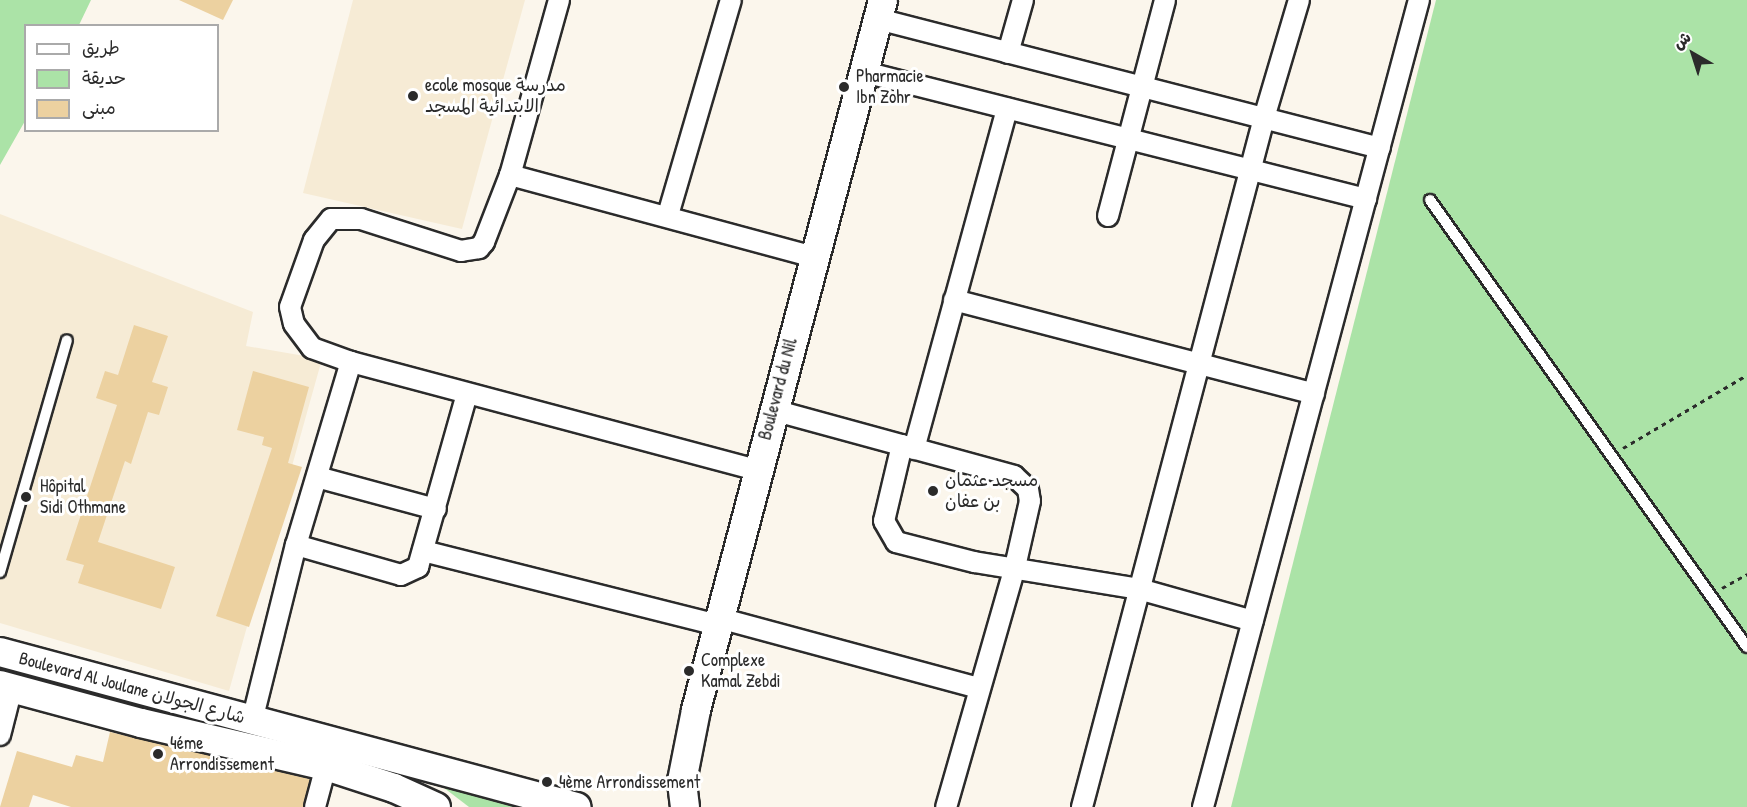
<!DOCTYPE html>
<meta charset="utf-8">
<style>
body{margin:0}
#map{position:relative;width:1747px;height:807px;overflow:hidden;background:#fbf6ec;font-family:"Patrick Hand","Playpen Sans Arabic",sans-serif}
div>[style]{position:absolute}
.built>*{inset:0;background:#f6ebd5}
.green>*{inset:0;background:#abe3a7}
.building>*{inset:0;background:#ecd1a0}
.path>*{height:3px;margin-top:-1.5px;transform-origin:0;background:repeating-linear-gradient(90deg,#2b2b2b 0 4.5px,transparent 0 9px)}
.roads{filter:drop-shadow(2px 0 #2b2b2b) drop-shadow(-2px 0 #2b2b2b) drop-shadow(0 2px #2b2b2b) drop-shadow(0 -2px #2b2b2b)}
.lane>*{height:10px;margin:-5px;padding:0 5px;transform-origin:5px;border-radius:5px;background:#fff}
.street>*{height:20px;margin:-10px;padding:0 10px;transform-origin:10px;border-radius:10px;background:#fff}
.secondary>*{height:28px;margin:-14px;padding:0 14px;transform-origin:14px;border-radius:14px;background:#fff}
.dots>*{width:16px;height:16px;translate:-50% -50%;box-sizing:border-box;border:3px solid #fff;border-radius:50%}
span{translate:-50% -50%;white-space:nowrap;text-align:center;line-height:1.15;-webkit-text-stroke:6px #fff;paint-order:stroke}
.poi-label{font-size:18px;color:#2b2b2b}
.left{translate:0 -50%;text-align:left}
.street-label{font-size:18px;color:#2b2b2b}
.legend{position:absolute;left:24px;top:24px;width:195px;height:108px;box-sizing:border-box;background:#fff;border:2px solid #aaa;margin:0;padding:8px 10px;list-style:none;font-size:18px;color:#2b2b2b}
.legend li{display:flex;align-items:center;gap:12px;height:30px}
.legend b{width:30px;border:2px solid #aaa}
.north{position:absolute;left:1663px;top:24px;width:60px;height:60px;-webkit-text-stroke:4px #fff;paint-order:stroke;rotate:321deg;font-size:16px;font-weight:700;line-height:24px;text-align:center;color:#2b2b2b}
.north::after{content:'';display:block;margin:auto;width:21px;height:27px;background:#2b2b2b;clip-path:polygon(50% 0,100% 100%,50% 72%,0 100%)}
</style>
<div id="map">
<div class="built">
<i style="clip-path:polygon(353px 0,525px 0,462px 229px,303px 193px)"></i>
<i style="clip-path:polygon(0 214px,253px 312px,246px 346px,322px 359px,229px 691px,0 623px)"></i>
</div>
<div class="green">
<i style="clip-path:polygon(0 0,91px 0,79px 25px,26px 26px,25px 121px,0 165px)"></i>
<i style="clip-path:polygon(1436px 0,1747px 0,1747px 807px,1231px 807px)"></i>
<i style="clip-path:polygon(439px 784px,524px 807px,469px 807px)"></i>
</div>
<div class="building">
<i style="clip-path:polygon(179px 0,233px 0,223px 20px)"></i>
<i style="clip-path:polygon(134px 325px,168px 336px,152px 382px,168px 387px,159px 415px,148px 412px,131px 464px,125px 461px,98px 542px,175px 567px,161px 609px,78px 583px,84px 565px,66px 560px,117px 405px,96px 398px,105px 371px,118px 375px)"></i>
<i style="clip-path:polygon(253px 371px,309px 387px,288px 463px,302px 467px,249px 627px,216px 616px,272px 448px,262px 445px,264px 437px,237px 430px)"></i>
<i style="clip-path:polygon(110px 732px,310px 779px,303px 807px,71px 807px,33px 795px,29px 807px,0 807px,17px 751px,72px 767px,76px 755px,103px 762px)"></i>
</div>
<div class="path">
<i style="left:1623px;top:448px;width:144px;rotate:-30.5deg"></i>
<i style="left:1722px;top:588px;width:29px;rotate:-29deg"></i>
</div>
<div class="roads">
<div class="lane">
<i style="left:1430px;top:200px;width:548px;rotate:54.66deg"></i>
<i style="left:0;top:572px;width:241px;rotate:-73.9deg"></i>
</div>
<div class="street">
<i style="left:559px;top:0;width:182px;rotate:105.6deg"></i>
<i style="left:510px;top:175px;width:72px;rotate:111.2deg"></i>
<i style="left:484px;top:242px;width:8px;rotate:130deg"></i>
<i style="left:479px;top:248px;width:18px;rotate:171deg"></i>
<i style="left:461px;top:251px;width:105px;rotate:-162.3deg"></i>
<i style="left:361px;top:219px;width:30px;rotate:180deg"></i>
<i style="left:331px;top:219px;width:27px;rotate:129deg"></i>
<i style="left:314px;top:240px;width:71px;rotate:109.7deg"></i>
<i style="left:290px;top:307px;width:17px;rotate:77deg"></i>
<i style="left:294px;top:324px;width:30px;rotate:53deg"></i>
<i style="left:312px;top:348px;width:41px;rotate:19.7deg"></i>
<i style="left:351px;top:362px;width:420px;rotate:14.9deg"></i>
<i style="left:878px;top:19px;width:518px;rotate:14.41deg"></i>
<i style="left:1008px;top:53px;width:55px;rotate:-74.2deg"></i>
<i style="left:864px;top:72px;width:518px;rotate:14.2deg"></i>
<i style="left:510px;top:175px;width:314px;rotate:15.1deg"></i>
<i style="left:668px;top:215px;width:224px;rotate:-73.7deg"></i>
<i style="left:1108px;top:216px;width:223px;rotate:-75.2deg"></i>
<i style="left:954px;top:300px;width:372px;rotate:14.6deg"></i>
<i style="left:773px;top:410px;width:250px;rotate:15.3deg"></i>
<i style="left:1014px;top:476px;width:19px;rotate:43deg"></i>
<i style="left:1028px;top:489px;width:12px;rotate:81deg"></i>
<i style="left:1030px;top:501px;width:68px;rotate:102.8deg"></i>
<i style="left:1015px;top:567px;width:250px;rotate:106deg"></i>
<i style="left:902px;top:445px;width:78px;rotate:103.3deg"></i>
<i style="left:884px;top:521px;width:24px;rotate:60deg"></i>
<i style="left:896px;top:542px;width:81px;rotate:14.4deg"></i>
<i style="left:974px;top:562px;width:167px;rotate:9.3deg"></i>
<i style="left:1139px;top:589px;width:118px;rotate:15.7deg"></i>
<i style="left:914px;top:449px;width:353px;rotate:-74.7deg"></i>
<i style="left:317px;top:477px;width:123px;rotate:15.1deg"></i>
<i style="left:296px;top:545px;width:109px;rotate:15.9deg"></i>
<i style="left:401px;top:575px;width:19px;rotate:-25deg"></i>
<i style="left:418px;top:567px;width:180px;rotate:-74.2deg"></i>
<i style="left:423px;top:551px;width:303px;rotate:14.1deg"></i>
<i style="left:719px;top:618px;width:269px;rotate:15.1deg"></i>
<i style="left:252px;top:721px;width:181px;rotate:-76deg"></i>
<i style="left:296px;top:545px;width:191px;rotate:-73.3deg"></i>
<i style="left:0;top:735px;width:49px;rotate:-75.7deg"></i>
<i style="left:315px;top:807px;width:42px;rotate:-75deg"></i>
<i style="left:1082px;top:807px;width:713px;rotate:-75.2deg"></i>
<i style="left:1264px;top:118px;width:123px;rotate:-73.5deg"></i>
<i style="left:1203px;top:807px;width:835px;rotate:-75.02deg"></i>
</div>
<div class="secondary">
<i style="left:0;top:652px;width:597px;rotate:15.04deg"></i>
<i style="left:0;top:685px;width:146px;rotate:15.1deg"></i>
<i style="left:141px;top:723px;width:190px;rotate:13.1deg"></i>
<i style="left:326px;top:766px;width:71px;rotate:17.9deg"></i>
<i style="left:394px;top:788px;width:46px;rotate:24.3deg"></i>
<i style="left:685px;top:807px;width:26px;rotate:-97deg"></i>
<i style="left:682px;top:781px;width:72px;rotate:-78.8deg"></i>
<i style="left:696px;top:710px;width:734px;rotate:-75.24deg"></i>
</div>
</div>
<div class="dots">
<i style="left:844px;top:87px;background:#2b2b2b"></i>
<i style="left:413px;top:96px;background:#2b2b2b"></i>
<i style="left:933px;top:491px;background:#2b2b2b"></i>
<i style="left:26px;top:497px;background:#2b2b2b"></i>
<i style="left:689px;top:671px;background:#2b2b2b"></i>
<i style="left:158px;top:754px;background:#2b2b2b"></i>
<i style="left:547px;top:782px;background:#2b2b2b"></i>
</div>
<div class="poi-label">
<span class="left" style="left:856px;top:87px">Pharmacie<br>Ibn Zohr</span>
<span class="left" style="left:425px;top:96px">ecole mosque مدرسة<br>الابتدائية المسجد</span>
<span class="left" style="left:945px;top:491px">مسجد عثمان<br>بن عفان</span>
<span class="left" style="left:40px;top:497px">Hôpital<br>Sidi Othmane</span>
<span class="left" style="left:701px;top:671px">Complexe<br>Kamal Zebdi</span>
<span class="left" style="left:170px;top:754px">4éme<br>Arrondissement</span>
<span class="left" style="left:559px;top:782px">4ème Arrondissement</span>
</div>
<div class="street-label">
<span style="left:778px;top:389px;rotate:-75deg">Boulevard du Nil</span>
<span style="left:132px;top:688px;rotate:15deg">Boulevard Al Joulane شارع الجولان</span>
</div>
<ul class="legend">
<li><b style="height:8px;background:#fff"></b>طريق</li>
<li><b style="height:16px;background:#abe3a7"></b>حديقة</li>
<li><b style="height:16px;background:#ecd1a0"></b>مبنى</li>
</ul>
<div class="north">ش</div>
</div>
